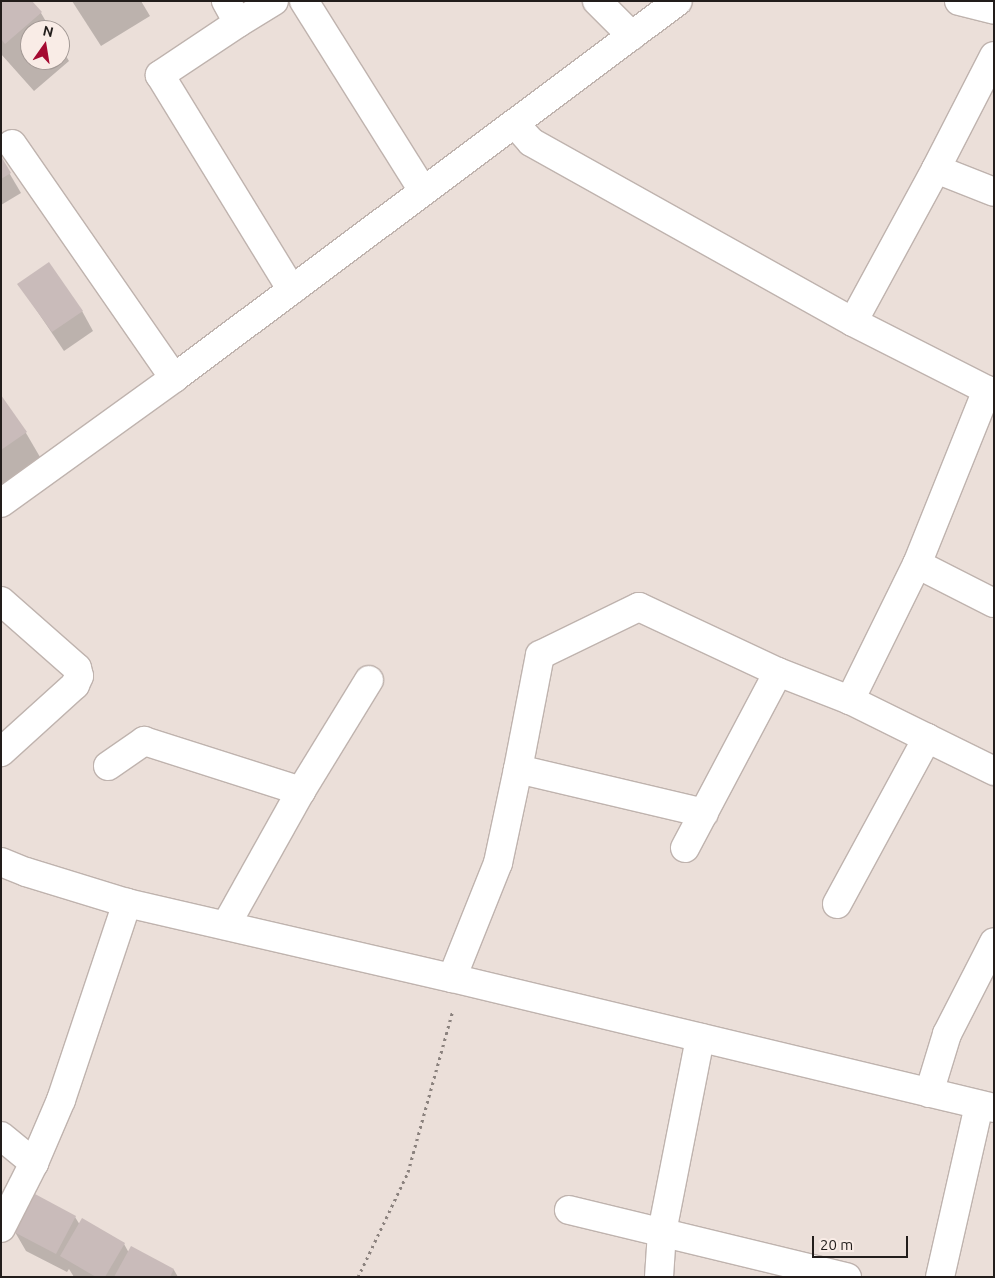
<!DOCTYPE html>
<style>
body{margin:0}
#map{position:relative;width:995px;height:1278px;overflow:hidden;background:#ebdfd9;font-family:Ubuntu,sans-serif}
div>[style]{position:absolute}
.shadow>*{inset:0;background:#0003}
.building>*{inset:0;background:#c9bbba}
.path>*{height:3px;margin-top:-1.5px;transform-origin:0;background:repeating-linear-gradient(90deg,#8b827e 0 2.5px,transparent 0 6.5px)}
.roads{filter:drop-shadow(1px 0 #bfb3ae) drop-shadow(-1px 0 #bfb3ae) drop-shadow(0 1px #bfb3ae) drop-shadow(0 -1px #bfb3ae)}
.minor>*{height:28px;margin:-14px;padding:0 14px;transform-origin:14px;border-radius:14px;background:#fff}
span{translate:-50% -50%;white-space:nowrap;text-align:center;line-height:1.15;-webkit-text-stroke:4.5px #f9ece6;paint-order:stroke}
.frame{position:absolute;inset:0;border:2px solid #221d1b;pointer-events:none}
.north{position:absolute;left:20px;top:20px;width:50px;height:50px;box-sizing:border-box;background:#f9ece6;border:1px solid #a39995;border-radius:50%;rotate:13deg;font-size:14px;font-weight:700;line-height:20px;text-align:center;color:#221d1b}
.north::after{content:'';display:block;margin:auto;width:18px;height:22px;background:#a50a31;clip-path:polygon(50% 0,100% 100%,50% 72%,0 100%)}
.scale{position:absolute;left:812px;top:1236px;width:96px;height:22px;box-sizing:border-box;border:2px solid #221d1b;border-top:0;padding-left:6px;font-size:15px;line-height:18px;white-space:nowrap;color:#221d1b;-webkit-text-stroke:4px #f9ece6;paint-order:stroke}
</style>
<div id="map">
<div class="shadow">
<i style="clip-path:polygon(1px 1px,41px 13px,51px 30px,30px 30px,30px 60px,60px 60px,60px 46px,69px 61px,34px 91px,1px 54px)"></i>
<i style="clip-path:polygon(72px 1px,141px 1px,150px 16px,101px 46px)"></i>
<i style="clip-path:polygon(1px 159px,21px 193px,1px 205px)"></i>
<i style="clip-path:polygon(19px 284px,82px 311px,93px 331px,64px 351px)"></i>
<i style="clip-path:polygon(1px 398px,26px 433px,54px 481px,1px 518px)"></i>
<i style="clip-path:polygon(75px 1217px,80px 1225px,124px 1244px,129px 1253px,174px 1270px,178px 1277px,74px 1277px,69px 1269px,67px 1272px,26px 1251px,15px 1232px)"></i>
</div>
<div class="building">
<i style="clip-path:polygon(1px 1px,32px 1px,42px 12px,5px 44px,1px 39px)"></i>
<i style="clip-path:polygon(1px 156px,11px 173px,1px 179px)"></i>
<i style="clip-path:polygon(49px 262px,83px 311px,52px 332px,17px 284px)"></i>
<i style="clip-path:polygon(1px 395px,27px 432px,1px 450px)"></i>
<i style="clip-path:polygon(35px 1194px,76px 1216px,56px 1254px,14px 1232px)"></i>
<i style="clip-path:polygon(82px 1218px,125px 1243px,105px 1277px,96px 1277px,60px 1256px)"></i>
<i style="clip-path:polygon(131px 1246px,174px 1269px,170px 1277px,114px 1277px)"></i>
</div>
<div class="path">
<i style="left:358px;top:1277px;width:116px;rotate:-64.5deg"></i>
<i style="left:408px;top:1172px;width:168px;rotate:-74.5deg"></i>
</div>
<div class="roads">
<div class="minor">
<i style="left:226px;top:1px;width:25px;rotate:61deg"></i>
<i style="left:238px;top:23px;width:42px;rotate:-31.4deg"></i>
<i style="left:304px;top:1px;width:224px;rotate:57.9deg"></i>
<i style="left:597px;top:1px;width:49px;rotate:45deg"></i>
<i style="left:959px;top:1px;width:36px;rotate:14deg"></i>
<i style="left:238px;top:23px;width:94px;rotate:146.3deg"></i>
<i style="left:160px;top:75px;width:252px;rotate:58.5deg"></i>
<i style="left:994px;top:56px;width:127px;rotate:117.2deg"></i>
<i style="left:936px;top:169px;width:62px;rotate:21.6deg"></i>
<i style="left:515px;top:124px;width:24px;rotate:48deg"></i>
<i style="left:531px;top:142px;width:369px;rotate:29.2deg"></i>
<i style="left:12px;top:144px;width:285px;rotate:55.3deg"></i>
<i style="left:936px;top:169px;width:174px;rotate:118.5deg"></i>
<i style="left:853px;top:322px;width:150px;rotate:26.9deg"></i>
<i style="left:994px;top:393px;width:8px;rotate:-157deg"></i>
<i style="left:987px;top:390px;width:188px;rotate:111.9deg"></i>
<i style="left:917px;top:564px;width:86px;rotate:26.9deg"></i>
<i style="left:1px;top:503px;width:213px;rotate:-35.8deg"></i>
<i style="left:174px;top:378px;width:629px;rotate:-36.8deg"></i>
<i style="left:917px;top:564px;width:152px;rotate:116.2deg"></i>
<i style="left:850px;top:700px;width:86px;rotate:26.3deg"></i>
<i style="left:1px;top:601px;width:101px;rotate:41.4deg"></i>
<i style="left:77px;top:668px;width:8px;rotate:76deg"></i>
<i style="left:79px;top:676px;width:10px;rotate:114deg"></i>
<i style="left:75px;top:685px;width:100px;rotate:137.8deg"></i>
<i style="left:108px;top:766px;width:44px;rotate:-34.8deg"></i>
<i style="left:144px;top:741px;width:165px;rotate:17.7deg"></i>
<i style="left:704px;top:813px;width:191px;rotate:-166.7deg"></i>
<i style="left:518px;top:769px;width:116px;rotate:-79.1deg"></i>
<i style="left:540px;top:655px;width:110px;rotate:-25.9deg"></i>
<i style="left:639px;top:607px;width:153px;rotate:25.1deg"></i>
<i style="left:685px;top:848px;width:199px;rotate:-62.1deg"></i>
<i style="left:778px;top:672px;width:77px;rotate:21.3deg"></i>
<i style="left:1px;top:862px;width:27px;rotate:22deg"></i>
<i style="left:26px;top:872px;width:106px;rotate:17.1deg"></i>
<i style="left:127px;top:903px;width:334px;rotate:13deg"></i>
<i style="left:452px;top:978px;width:557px;rotate:13.49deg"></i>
<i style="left:837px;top:904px;width:189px;rotate:-61.5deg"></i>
<i style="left:927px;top:738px;width:75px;rotate:26.2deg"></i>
<i style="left:226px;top:925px;width:154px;rotate:-60.8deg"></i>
<i style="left:301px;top:791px;width:130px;rotate:-58.5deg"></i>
<i style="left:452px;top:978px;width:124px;rotate:-68.2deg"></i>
<i style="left:498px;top:863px;width:96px;rotate:-78deg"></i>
<i style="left:929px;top:1093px;width:62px;rotate:-73deg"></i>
<i style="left:947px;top:1034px;width:103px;rotate:-62.9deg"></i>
<i style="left:1px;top:1136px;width:43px;rotate:39.3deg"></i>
<i style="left:569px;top:1210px;width:286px;rotate:13.6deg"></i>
<i style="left:1px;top:1228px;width:73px;rotate:-63.1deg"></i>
<i style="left:34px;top:1163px;width:69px;rotate:-66.8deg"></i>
<i style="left:61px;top:1100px;width:208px;rotate:-71.5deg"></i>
<i style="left:659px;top:1277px;width:45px;rotate:-86.2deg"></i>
<i style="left:662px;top:1232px;width:198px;rotate:-78.9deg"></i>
<i style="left:940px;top:1277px;width:176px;rotate:-77.2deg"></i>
</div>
</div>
<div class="frame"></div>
<div class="north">N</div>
<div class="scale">20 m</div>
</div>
